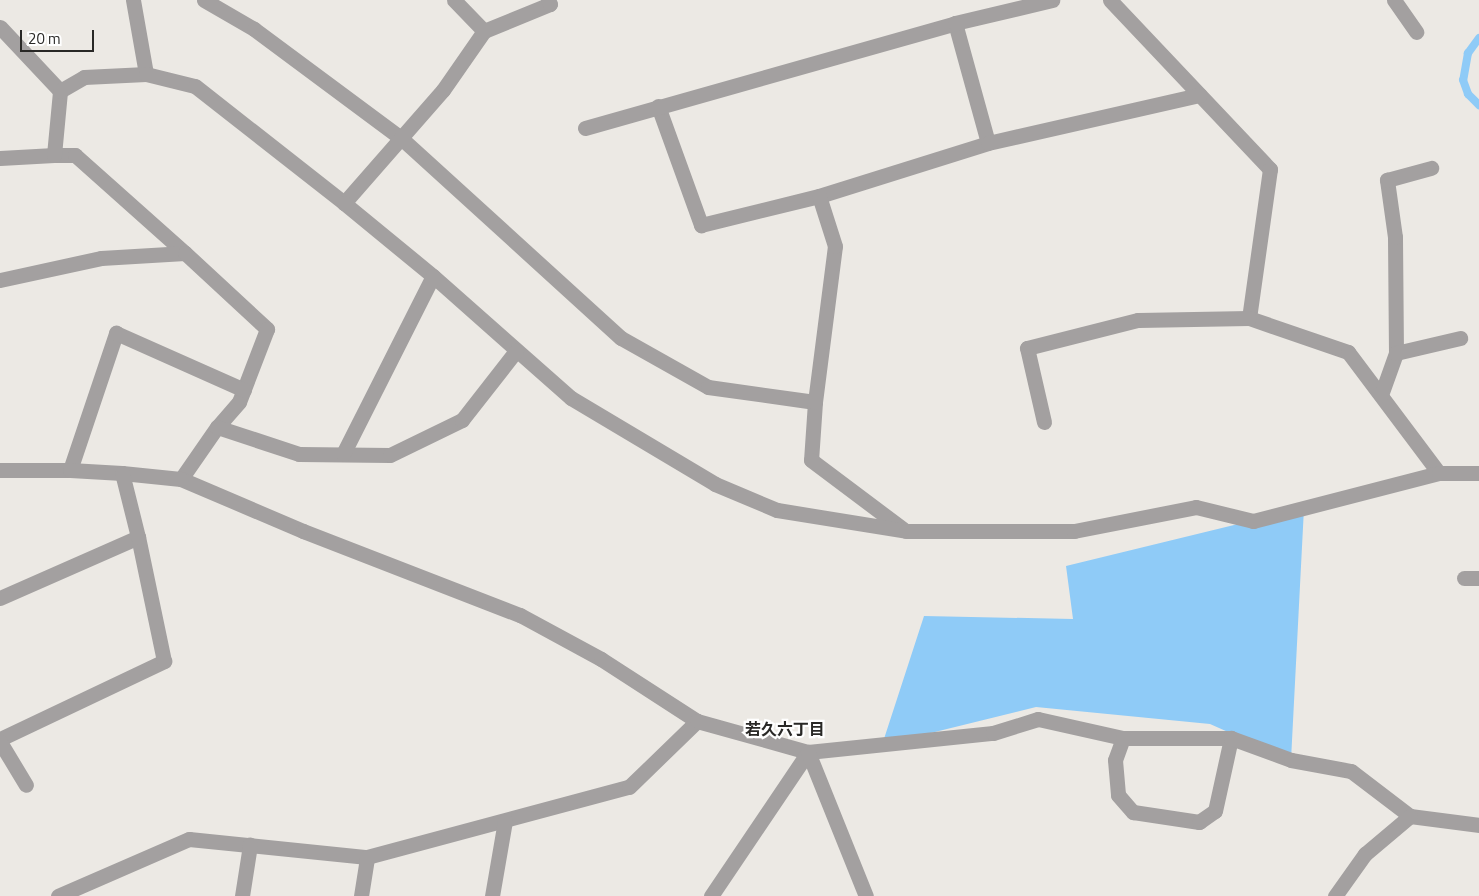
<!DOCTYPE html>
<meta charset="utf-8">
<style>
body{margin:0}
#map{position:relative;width:1479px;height:896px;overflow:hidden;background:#ece9e4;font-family:"Titillium Web","Noto Sans JP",sans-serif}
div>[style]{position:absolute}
.water>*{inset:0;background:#8fcbf7}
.stream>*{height:8px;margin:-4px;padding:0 4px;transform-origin:4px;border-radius:4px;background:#8fcbf7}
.minor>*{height:15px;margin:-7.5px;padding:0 7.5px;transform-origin:7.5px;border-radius:7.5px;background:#a3a0a0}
span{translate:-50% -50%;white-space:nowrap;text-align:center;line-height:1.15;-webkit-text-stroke:4.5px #fff;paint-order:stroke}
.neighbourhood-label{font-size:16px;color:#292826;font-weight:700}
.scale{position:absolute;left:20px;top:30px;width:74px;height:22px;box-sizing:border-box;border:2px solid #292826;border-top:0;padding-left:6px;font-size:15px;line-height:18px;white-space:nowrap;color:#292826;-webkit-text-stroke:4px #fff;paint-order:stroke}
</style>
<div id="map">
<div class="water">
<i style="clip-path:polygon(1304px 508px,1291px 760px,1210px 724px,1036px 707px,882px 745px,924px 616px,1073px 619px,1066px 566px)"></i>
</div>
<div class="stream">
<i style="left:1479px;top:38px;width:19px;rotate:126deg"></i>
<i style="left:1468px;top:53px;width:27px;rotate:100deg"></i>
<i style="left:1463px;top:80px;width:15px;rotate:70deg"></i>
<i style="left:1468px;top:94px;width:16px;rotate:45deg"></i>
</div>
<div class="minor">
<i style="left:133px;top:0;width:75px;rotate:80deg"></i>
<i style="left:204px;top:0;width:58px;rotate:30.1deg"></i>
<i style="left:254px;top:29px;width:183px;rotate:36.6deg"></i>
<i style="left:401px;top:138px;width:297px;rotate:42.3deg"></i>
<i style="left:621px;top:338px;width:100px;rotate:29.4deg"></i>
<i style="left:708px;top:387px;width:108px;rotate:8deg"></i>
<i style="left:815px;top:402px;width:58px;rotate:93.9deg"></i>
<i style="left:811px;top:460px;width:115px;rotate:36.9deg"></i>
<i style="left:1110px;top:0;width:233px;rotate:46.6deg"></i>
<i style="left:1270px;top:169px;width:150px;rotate:98deg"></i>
<i style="left:1249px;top:318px;width:105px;rotate:19deg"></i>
<i style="left:1348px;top:352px;width:151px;rotate:53.1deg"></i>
<i style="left:1394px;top:0;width:39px;rotate:55deg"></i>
<i style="left:955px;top:23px;width:124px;rotate:74.6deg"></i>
<i style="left:0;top:27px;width:88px;rotate:46.8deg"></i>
<i style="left:484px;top:31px;width:71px;rotate:-22.2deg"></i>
<i style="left:550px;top:4px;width:4px;rotate:-117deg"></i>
<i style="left:658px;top:106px;width:127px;rotate:70.1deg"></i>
<i style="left:701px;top:225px;width:122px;rotate:-13.8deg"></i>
<i style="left:819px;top:196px;width:177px;rotate:-17.4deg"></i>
<i style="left:988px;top:143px;width:217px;rotate:-12.8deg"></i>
<i style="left:585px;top:128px;width:385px;rotate:-15.8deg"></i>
<i style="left:955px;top:23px;width:100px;rotate:-13.3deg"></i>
<i style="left:54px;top:155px;width:21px"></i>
<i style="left:75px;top:155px;width:147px;rotate:41.7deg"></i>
<i style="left:0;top:158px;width:54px;rotate:-3.2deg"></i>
<i style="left:54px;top:155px;width:64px;rotate:-84.6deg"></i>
<i style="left:60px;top:91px;width:28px;rotate:-30deg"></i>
<i style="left:84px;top:77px;width:62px;rotate:-2.8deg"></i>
<i style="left:146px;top:74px;width:50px;rotate:13.8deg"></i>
<i style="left:195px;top:86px;width:189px;rotate:38.1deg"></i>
<i style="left:344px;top:203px;width:150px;rotate:-48.8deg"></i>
<i style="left:443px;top:90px;width:72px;rotate:-55.2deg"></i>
<i style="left:484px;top:31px;width:43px;rotate:-134.1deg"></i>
<i style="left:344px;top:203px;width:115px;rotate:39.4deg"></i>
<i style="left:433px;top:276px;width:184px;rotate:41.5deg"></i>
<i style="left:571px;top:398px;width:168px;rotate:30.8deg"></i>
<i style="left:715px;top:484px;width:67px;rotate:22.8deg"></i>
<i style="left:777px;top:510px;width:131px;rotate:9.2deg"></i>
<i style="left:906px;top:531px;width:168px"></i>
<i style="left:1074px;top:531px;width:124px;rotate:-11.1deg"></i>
<i style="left:1196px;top:507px;width:59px;rotate:13.8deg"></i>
<i style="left:1253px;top:521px;width:192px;rotate:-14.5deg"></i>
<i style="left:1439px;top:473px;width:40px"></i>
<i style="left:0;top:280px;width:103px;rotate:-12.3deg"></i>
<i style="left:101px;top:258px;width:84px;rotate:-3.4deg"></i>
<i style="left:185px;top:253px;width:112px;rotate:42.8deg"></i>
<i style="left:267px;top:329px;width:78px;rotate:111deg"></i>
<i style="left:239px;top:402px;width:33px;rotate:131deg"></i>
<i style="left:217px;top:427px;width:63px;rotate:124.7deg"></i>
<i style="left:181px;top:479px;width:133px;rotate:23.1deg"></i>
<i style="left:303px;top:531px;width:233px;rotate:21.2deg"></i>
<i style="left:520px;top:615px;width:92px;rotate:28.5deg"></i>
<i style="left:601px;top:659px;width:114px;rotate:32.9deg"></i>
<i style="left:1396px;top:353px;width:116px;rotate:-90.5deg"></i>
<i style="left:1395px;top:237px;width:58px;rotate:-98deg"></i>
<i style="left:1387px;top:180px;width:46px;rotate:-15.3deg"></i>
<i style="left:1381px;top:395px;width:45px;rotate:-70.3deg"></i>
<i style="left:1396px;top:353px;width:66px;rotate:-13.2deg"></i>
<i style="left:815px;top:402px;width:157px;rotate:-82.7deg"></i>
<i style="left:835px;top:246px;width:52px;rotate:-107.7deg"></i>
<i style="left:1044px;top:422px;width:76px;rotate:-102.9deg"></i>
<i style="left:1027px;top:348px;width:114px;rotate:-14.2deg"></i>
<i style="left:1138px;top:320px;width:111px;rotate:-1deg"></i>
<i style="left:217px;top:427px;width:86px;rotate:18.2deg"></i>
<i style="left:299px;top:454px;width:91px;rotate:0.6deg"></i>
<i style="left:390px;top:455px;width:80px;rotate:-25.9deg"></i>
<i style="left:462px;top:420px;width:88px;rotate:-52deg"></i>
<i style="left:343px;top:454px;width:199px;rotate:-63.2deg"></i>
<i style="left:0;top:470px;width:70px"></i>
<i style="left:70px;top:470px;width:145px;rotate:-71.4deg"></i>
<i style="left:116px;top:333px;width:140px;rotate:24deg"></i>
<i style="left:70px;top:470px;width:52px;rotate:3.3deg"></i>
<i style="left:122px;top:473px;width:59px;rotate:5.8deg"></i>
<i style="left:1464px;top:578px;width:15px"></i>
<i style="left:0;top:598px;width:151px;rotate:-23.8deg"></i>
<i style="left:1123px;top:738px;width:23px;rotate:110deg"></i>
<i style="left:1115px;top:760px;width:35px;rotate:85deg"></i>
<i style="left:1118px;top:795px;width:23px;rotate:49deg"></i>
<i style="left:1133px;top:812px;width:67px;rotate:8.6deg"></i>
<i style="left:1199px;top:822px;width:19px;rotate:-35deg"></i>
<i style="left:1215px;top:811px;width:75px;rotate:-77.6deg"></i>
<i style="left:0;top:739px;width:182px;rotate:-25.4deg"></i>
<i style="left:164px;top:661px;width:127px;rotate:-101.8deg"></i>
<i style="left:138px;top:537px;width:66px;rotate:-104deg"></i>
<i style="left:0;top:742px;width:50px;rotate:58.8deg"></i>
<i style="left:58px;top:896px;width:143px;rotate:-23.5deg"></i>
<i style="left:189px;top:839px;width:179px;rotate:5.8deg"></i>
<i style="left:367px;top:857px;width:271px;rotate:-15deg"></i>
<i style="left:629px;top:787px;width:95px;rotate:-44.1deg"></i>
<i style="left:697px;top:721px;width:115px;rotate:15.6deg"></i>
<i style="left:808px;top:752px;width:186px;rotate:-5.9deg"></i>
<i style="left:993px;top:733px;width:47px;rotate:-17.3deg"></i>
<i style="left:1038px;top:719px;width:87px;rotate:12.6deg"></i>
<i style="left:1123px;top:738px;width:108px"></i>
<i style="left:1231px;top:738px;width:64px;rotate:20.1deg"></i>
<i style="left:1291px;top:760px;width:61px;rotate:10.4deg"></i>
<i style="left:1351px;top:771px;width:74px;rotate:37.3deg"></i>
<i style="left:1410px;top:816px;width:70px;rotate:7.4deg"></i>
<i style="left:242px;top:896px;width:52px;rotate:-81.1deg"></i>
<i style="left:361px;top:896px;width:39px;rotate:-81deg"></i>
<i style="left:492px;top:896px;width:76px;rotate:-80.2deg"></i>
<i style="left:711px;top:896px;width:174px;rotate:-56deg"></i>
<i style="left:808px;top:752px;width:155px;rotate:68.1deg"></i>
<i style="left:1335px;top:896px;width:52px;rotate:-54.5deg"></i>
<i style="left:1365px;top:854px;width:59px;rotate:-40.2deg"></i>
</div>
<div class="neighbourhood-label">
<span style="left:785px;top:729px">若久六丁目</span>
</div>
<div class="scale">20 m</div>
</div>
